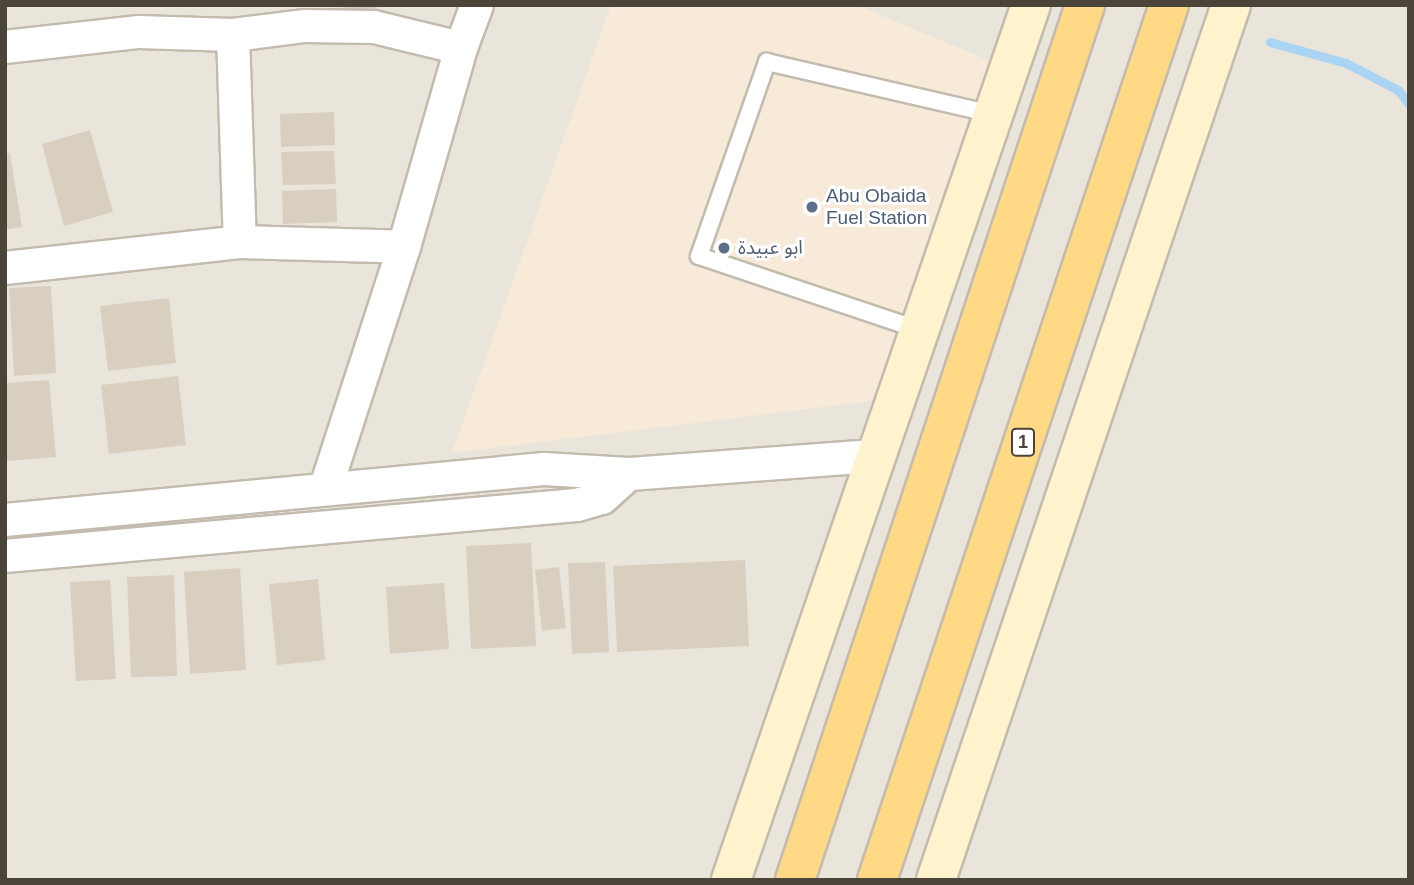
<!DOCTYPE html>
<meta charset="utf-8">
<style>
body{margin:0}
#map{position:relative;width:1414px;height:885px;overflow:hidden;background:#f6f3ec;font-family:Arial,"Noto Sans Arabic",sans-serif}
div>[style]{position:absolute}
.residential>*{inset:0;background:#eae5da}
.commercial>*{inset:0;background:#f7ead8}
.stream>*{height:9px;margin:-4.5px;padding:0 4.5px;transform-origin:4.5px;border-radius:4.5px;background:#a9d4f2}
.building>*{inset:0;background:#d8cfc1}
.roads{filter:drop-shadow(2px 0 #c2bbae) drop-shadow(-2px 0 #c2bbae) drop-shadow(0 2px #c2bbae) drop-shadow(0 -2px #c2bbae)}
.service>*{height:16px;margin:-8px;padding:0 8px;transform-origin:8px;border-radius:8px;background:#fff}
.minor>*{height:32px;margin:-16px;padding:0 16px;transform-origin:16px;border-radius:16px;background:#fff}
.secondary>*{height:38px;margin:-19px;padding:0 19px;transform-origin:19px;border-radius:19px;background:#fff3cd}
.trunk>*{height:38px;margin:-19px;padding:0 19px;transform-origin:19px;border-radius:19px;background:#ffd985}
.dots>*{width:19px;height:19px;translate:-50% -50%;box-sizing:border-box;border:4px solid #fff;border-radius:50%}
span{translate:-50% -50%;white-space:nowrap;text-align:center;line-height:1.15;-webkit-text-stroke:6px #fff;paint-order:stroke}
.shield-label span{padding:2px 5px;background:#fff;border:2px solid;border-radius:5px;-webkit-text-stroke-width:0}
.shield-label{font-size:18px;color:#4b4439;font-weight:700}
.service-label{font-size:19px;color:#4e5e75}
.left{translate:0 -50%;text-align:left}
.frame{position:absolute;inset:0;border:7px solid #4b4439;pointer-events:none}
</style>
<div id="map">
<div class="residential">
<i style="clip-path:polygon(5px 5px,1409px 5px,1409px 880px,5px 880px)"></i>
</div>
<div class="commercial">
<i style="clip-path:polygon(611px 5px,857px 5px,1018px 73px,903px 397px,452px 453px)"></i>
</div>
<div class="stream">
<i style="left:1270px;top:42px;width:79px;rotate:15.4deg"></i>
<i style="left:1346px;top:63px;width:59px;rotate:27.4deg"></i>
<i style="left:1398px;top:90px;width:18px;rotate:52deg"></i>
</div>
<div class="building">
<i style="clip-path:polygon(325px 5px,377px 5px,377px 12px)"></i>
<i style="clip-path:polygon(334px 112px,335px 145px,281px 147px,280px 114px)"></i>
<i style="clip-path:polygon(90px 130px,113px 212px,64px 226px,42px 144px)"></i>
<i style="clip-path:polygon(334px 151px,336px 184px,283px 185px,281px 152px)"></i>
<i style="clip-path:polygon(10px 153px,22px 227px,5px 230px,5px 154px)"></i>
<i style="clip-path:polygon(336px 189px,337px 222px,283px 224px,282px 191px)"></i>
<i style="clip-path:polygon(51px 286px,56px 373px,14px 376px,9px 288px)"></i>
<i style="clip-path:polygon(169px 298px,176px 363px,108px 371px,100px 306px)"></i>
<i style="clip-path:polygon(178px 376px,186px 445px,109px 454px,101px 385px)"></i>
<i style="clip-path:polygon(49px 380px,56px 457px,5px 461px,5px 383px)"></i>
<i style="clip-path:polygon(531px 543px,536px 646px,471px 649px,466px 546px)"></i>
<i style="clip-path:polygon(745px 560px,749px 646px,617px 652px,613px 566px)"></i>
<i style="clip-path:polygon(605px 562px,609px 652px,572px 654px,568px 563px)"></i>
<i style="clip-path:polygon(559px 567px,566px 628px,542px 631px,535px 570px)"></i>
<i style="clip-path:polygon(240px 568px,246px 670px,190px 674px,184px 572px)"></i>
<i style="clip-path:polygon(174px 575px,177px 676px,131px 677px,127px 577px)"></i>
<i style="clip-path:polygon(318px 579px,325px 660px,277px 665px,269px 584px)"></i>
<i style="clip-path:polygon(110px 580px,116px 679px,76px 681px,70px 582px)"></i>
<i style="clip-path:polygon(444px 583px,449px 649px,390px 654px,386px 587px)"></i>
</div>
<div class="roads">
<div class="service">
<i style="left:920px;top:330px;width:233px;rotate:-161.5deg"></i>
<i style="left:699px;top:256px;width:206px;rotate:-70.7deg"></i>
<i style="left:767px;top:62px;width:232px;rotate:13deg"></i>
</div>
<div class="minor">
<i style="left:233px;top:35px;width:207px;rotate:88.1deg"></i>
<i style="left:5px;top:47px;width:135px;rotate:-6.4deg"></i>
<i style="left:139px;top:32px;width:94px;rotate:1.8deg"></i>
<i style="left:233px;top:35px;width:73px;rotate:-7.1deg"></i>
<i style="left:305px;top:26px;width:69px;rotate:0.8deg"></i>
<i style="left:374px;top:27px;width:89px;rotate:13.6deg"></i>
<i style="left:461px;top:48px;width:46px;rotate:-69.6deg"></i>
<i style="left:5px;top:268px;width:236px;rotate:-6.3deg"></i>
<i style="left:240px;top:242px;width:164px;rotate:1.7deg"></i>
<i style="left:326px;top:487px;width:252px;rotate:-72deg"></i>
<i style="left:404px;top:247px;width:207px;rotate:-74deg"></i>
<i style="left:5px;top:520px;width:541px;rotate:-5.41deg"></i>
<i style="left:544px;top:469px;width:85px;rotate:3.4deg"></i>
<i style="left:629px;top:474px;width:246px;rotate:-4.2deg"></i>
<i style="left:5px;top:556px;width:574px;rotate:-5.1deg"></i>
<i style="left:577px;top:505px;width:26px;rotate:-16deg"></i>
<i style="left:602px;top:498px;width:36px;rotate:-42deg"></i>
</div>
<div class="secondary">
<i style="left:731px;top:880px;width:925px;rotate:-71.08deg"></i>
<i style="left:936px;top:880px;width:923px;rotate:-71.37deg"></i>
</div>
<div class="trunk">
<i style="left:795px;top:880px;width:922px;rotate:-71.66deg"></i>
<i style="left:877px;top:880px;width:922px;rotate:-71.55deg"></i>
</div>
</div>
<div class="dots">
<i style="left:812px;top:207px;background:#5c6f8a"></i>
<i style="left:724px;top:248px;background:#5c6f8a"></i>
</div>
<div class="shield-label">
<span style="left:1023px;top:442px">1</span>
</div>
<div class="service-label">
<span class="left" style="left:826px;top:207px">Abu Obaida<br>Fuel Station</span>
<span class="left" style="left:738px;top:248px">ابو عبيدة</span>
</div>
<div class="frame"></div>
</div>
